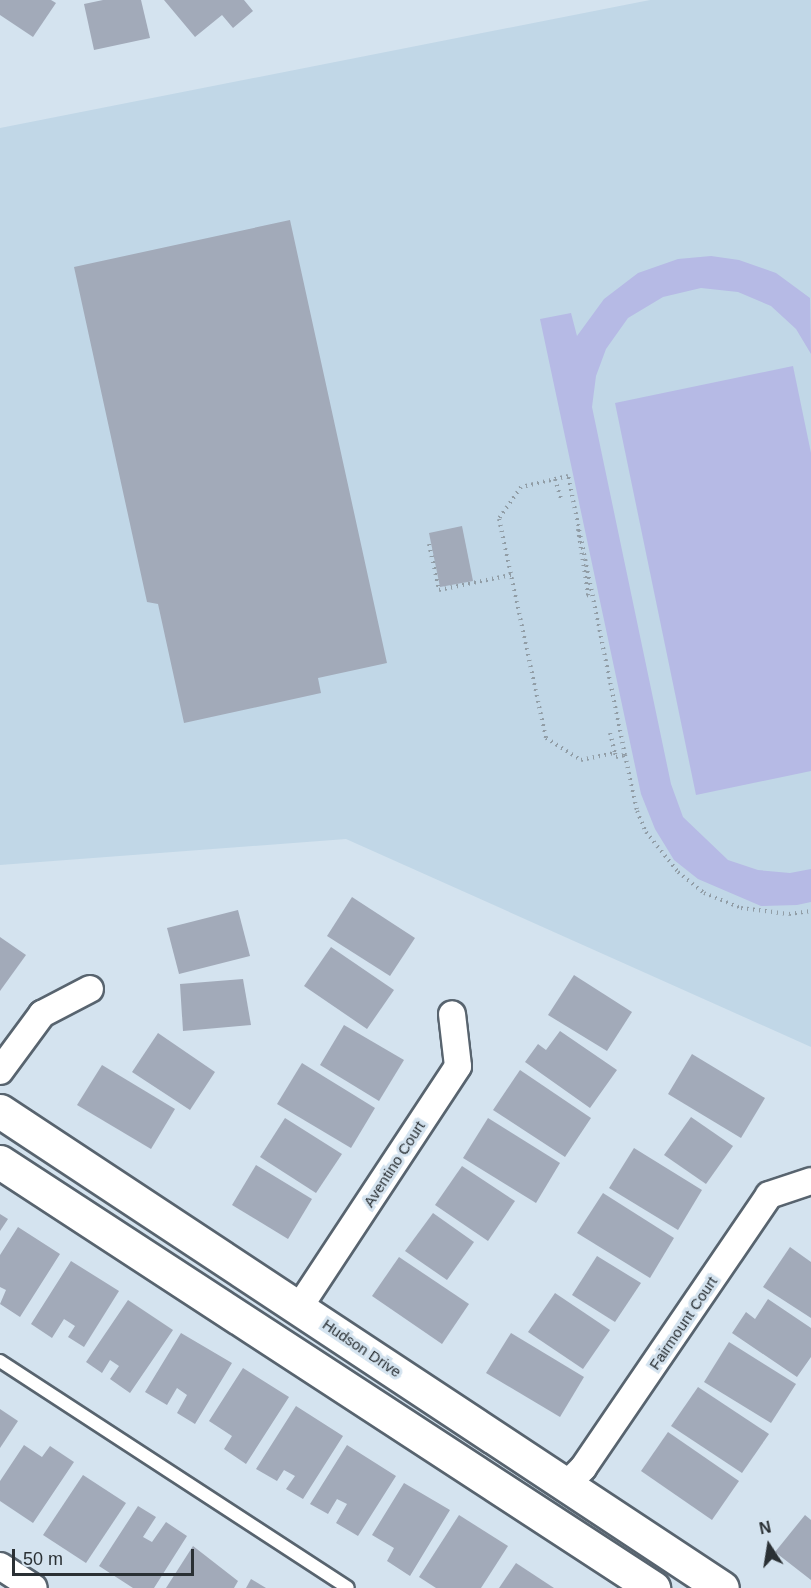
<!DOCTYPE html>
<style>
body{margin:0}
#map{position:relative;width:811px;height:1588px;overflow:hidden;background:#d4e3ef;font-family:Arial,sans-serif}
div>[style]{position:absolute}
.built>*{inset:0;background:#c1d7e7}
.green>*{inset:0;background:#b6bae5}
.building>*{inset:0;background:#a2aab9}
.path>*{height:4px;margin-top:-2px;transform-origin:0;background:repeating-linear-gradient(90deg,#919da6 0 1.5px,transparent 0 6px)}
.roads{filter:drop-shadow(2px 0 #58646f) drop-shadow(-2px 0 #58646f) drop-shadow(0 2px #58646f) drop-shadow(0 -2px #58646f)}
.lane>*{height:12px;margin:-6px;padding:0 6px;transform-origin:6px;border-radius:6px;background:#fff}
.street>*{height:26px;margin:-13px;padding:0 13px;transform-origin:13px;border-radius:13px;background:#fff}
.secondary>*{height:33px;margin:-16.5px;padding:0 16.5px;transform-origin:16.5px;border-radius:16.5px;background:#fff}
span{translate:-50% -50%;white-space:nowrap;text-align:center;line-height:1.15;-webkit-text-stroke:6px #d4e3ef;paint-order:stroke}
.street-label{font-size:15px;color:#2a3034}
.north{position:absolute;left:739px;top:1516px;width:60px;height:60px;-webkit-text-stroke:4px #d4e3ef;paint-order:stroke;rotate:348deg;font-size:16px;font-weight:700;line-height:24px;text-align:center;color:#2a3034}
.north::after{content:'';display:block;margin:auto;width:21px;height:27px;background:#2a3034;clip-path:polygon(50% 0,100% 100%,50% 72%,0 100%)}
.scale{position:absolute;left:12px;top:1549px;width:182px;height:27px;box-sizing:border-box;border:3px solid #2a3034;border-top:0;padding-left:8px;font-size:18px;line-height:21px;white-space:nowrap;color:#2a3034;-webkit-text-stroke:4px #d4e3ef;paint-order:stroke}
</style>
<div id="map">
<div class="built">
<i style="clip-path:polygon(650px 0,811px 0,811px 1047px,346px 839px,0 865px,0 128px)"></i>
</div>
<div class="green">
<i style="clip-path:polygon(711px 256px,739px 260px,776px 273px,810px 298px,811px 354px,796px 329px,771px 306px,738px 292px,701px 288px,663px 297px,628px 318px,606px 349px,596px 376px,592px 407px,671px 784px,683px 817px,728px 860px,758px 870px,790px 873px,811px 869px,811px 902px,797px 905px,761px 906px,698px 879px,674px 860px,655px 829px,641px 794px,540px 319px,571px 313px,577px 336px,604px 299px,638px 273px,678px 259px)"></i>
<i style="clip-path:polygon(793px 366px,811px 453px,811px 771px,696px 795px,615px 403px)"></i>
</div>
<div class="building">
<i style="clip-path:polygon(0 0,51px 0,56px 3px,33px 37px,0 15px)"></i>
<i style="clip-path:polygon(103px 0,141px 0,150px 38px,94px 50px,84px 4px)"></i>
<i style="clip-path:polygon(164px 0,244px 0,253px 11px,233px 28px,222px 15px,195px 37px)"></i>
<i style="clip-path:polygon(290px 220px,387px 663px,318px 678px,321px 693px,184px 723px,158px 604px,147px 602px,74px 267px)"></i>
<i style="clip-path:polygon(462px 526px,473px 581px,440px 587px,429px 533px)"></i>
<i style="clip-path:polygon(352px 897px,415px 938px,390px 976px,327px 936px)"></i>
<i style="clip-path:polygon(238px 910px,250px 956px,179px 974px,167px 928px)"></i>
<i style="clip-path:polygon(0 937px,26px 955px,0 991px)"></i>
<i style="clip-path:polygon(331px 947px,394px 990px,367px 1029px,304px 986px)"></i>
<i style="clip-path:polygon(574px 975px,632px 1012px,607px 1051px,548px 1015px)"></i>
<i style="clip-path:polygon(243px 979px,251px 1025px,183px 1031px,180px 984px)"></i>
<i style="clip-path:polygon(344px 1025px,404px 1060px,379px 1101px,320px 1065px)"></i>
<i style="clip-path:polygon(560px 1031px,617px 1070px,590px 1108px,525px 1062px,538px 1044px,546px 1050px)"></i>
<i style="clip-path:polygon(158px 1033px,215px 1072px,190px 1110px,132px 1072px)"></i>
<i style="clip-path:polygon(692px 1054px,765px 1098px,741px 1138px,668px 1094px)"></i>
<i style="clip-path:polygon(302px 1063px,375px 1108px,351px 1148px,277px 1104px)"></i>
<i style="clip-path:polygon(102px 1065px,175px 1109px,151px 1149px,77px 1105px)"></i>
<i style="clip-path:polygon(520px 1070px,591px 1118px,565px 1157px,493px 1110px)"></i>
<i style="clip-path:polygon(691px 1117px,733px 1146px,706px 1184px,664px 1155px)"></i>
<i style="clip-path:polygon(285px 1118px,342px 1154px,316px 1193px,260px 1157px)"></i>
<i style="clip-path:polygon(488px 1118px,560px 1163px,536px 1203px,463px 1158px)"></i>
<i style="clip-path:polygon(634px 1148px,702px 1190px,678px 1230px,609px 1188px)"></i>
<i style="clip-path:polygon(256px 1165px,312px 1199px,288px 1239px,232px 1205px)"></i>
<i style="clip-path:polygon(462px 1166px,515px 1201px,488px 1241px,435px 1205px)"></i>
<i style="clip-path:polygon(603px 1193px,674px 1238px,650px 1278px,577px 1233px)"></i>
<i style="clip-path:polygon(433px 1213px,474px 1242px,447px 1280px,405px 1251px)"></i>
<i style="clip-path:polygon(0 1214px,8px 1219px,0 1231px)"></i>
<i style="clip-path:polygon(18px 1227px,60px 1254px,20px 1317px,0 1304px,6px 1290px,0 1287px,0 1255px)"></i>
<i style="clip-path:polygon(790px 1247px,811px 1262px,811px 1318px,763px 1287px)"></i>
<i style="clip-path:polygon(597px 1256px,641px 1283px,615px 1322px,572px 1295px)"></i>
<i style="clip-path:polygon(399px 1257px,469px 1304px,442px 1344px,372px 1296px)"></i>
<i style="clip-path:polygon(71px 1261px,119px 1291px,84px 1347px,68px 1337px,75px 1326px,64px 1319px,52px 1338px,31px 1324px)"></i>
<i style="clip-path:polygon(555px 1293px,610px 1330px,583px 1369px,528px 1332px)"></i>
<i style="clip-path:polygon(768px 1299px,811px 1328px,811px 1357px,797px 1377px,732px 1333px,746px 1312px,755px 1319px)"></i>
<i style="clip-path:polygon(128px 1300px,173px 1330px,130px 1393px,110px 1379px,119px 1366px,110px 1360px,102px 1373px,86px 1362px)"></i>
<i style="clip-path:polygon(181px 1333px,232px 1363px,195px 1424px,177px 1413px,187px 1395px,177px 1388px,167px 1405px,145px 1392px)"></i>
<i style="clip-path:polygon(511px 1333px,584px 1377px,560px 1417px,486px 1373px)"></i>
<i style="clip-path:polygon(729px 1342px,796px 1384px,771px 1423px,704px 1382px)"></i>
<i style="clip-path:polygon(243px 1368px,289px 1397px,246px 1464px,224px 1449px,232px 1436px,209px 1421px)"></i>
<i style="clip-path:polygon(698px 1387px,769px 1434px,742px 1473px,671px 1426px)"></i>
<i style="clip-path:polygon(296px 1406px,343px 1436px,303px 1499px,286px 1489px,295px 1476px,284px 1470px,277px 1481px,256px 1469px)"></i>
<i style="clip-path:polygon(0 1409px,18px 1421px,0 1448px)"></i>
<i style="clip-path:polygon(668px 1432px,739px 1481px,712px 1520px,641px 1471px)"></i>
<i style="clip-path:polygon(24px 1445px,42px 1457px,50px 1446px,74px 1462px,33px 1523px,0 1501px,0 1481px)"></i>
<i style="clip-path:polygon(347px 1445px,396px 1476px,358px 1536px,336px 1523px,347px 1504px,337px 1499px,328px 1514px,310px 1504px)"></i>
<i style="clip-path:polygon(83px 1475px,126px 1503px,86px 1563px,43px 1535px)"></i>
<i style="clip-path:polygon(404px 1483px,450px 1510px,410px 1576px,387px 1561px,394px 1548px,372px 1535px)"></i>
<i style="clip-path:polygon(138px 1506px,156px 1517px,143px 1537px,152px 1542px,166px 1522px,187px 1536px,154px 1588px,133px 1588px,99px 1566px)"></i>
<i style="clip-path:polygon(459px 1515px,508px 1546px,481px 1588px,436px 1588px,419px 1577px)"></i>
<i style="clip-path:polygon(805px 1515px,811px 1520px,811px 1580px,775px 1552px)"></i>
<i style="clip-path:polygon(193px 1546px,238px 1581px,234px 1588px,166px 1588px)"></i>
<i style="clip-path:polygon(516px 1563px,554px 1588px,499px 1588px)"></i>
<i style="clip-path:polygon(251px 1579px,266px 1588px,246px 1588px)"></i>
</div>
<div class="path">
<i style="left:555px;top:479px;width:21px;rotate:73deg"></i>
<i style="left:578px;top:529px;width:67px;rotate:81.4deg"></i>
<i style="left:588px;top:595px;width:4px;rotate:166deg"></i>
<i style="left:429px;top:544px;width:47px;rotate:77.7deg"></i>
<i style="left:439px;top:590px;width:74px;rotate:-11.8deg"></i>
<i style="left:610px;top:733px;width:21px;rotate:76deg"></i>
<i style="left:625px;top:755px;width:285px;rotate:-101.5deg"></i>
<i style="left:568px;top:476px;width:48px;rotate:166.8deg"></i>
<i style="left:521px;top:487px;width:39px;rotate:125deg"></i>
<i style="left:499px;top:519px;width:224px;rotate:77.9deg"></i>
<i style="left:546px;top:738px;width:41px;rotate:32.2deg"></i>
<i style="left:581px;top:760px;width:35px;rotate:-12deg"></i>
<i style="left:615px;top:753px;width:4px;rotate:76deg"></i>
<i style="left:616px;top:757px;width:9px;rotate:-13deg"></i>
<i style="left:625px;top:755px;width:57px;rotate:77.9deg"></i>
<i style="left:637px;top:811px;width:23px;rotate:67deg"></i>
<i style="left:646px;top:832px;width:51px;rotate:51.3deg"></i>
<i style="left:678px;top:872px;width:33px;rotate:39deg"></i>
<i style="left:704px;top:893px;width:40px;rotate:22deg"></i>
<i style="left:741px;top:908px;width:48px;rotate:7.1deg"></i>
<i style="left:789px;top:914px;width:22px;rotate:-8deg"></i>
</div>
<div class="roads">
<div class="lane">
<i style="left:0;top:1361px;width:415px;rotate:33.1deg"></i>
</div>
<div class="street">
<i style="left:0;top:1071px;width:71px;rotate:-53.6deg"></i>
<i style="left:42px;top:1014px;width:54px;rotate:-27.5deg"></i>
<i style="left:300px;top:1306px;width:287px;rotate:-56.6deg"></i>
<i style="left:458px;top:1066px;width:52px;rotate:-96.6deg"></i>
<i style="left:567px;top:1484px;width:23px;rotate:-45deg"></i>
<i style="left:583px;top:1468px;width:330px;rotate:-55.7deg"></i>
<i style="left:769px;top:1195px;width:44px;rotate:-18.4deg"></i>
<i style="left:0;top:1566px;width:40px;rotate:32.9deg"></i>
</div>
<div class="secondary">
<i style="left:0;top:1111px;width:865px;rotate:33.45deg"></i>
<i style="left:0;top:1162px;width:780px;rotate:33.12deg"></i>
</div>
</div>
<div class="street-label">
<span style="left:394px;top:1164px;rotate:-57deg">Aventino Court</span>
<span style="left:683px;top:1323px;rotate:-56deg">Fairmount Court</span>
<span style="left:362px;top:1348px;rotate:34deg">Hudson Drive</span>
</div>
<div class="north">N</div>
<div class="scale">50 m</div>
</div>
